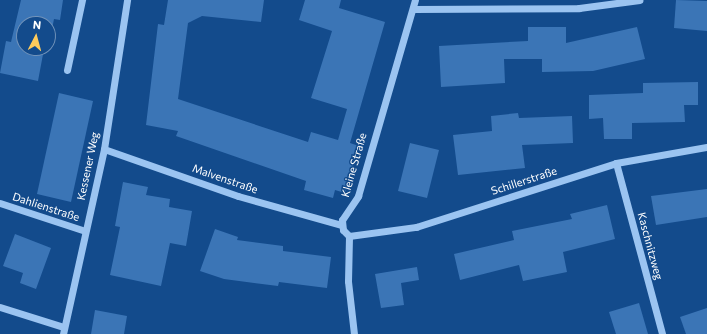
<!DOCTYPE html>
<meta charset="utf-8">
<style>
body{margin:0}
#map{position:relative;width:707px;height:334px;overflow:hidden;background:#134b8c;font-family:Commissioner,sans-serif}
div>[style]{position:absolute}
.building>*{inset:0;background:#3b75b6}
.minor>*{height:7px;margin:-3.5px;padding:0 3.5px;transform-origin:3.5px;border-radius:3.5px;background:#9bc4f1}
span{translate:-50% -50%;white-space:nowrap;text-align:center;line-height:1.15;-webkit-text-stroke:3px #134b8c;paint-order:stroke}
.street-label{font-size:11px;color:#fff}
.north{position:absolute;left:16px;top:16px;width:40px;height:40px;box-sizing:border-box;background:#134b8c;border:1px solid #7193ba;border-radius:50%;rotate:6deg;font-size:11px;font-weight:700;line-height:16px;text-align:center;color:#fff}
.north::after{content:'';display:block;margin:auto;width:14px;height:18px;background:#ffcb5b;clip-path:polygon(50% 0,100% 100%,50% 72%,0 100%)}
</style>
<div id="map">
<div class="building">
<i style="clip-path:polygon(evenodd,21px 0,63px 0,60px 20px,54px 19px,48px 50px,44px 49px,38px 81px,0 73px,6px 41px,11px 42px,21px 0,24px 24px,48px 24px,48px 48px,24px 48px,24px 24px)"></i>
<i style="clip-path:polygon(168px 0,264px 0,261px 22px,202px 16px,188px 23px,178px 99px,308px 142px,311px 132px,338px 140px,347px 109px,311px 98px,332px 31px,299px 20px,305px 0,341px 0,339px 8px,385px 22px,350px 143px,359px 146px,345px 193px,335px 190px,333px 198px,304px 190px,306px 181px,176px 136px,178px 131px,146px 125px,158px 24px,164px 25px)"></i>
<i style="clip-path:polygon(676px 0,707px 1px,707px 31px,674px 28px)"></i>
<i style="clip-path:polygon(528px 27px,566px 27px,566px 43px,637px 27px,645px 59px,593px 71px,542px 72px,542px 59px,504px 59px,505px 83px,441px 87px,439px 46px,528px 41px)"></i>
<i style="clip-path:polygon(698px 82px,698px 105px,684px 105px,685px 122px,632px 123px,632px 139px,604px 139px,603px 118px,589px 119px,589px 95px,643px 93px,643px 83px)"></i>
<i style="clip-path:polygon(59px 93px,93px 101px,71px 202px,37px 194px)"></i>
<i style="clip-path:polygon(518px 113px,519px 118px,572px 116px,573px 143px,522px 145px,525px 168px,458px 175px,453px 135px,492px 131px,491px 116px)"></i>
<i style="clip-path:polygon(410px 143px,439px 150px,427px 198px,398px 191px)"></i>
<i style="clip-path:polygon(123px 182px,148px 187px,146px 195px,170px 199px,169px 207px,192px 211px,186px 246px,170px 243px,161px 286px,110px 275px,120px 227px,115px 226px)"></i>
<i style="clip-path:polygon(707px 189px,707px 217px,656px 225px,651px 196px)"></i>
<i style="clip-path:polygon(607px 205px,615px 239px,563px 252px,567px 272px,523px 281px,519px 265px,460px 280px,454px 254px,514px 240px,512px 231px,572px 219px,570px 214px)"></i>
<i style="clip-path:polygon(215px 229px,238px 237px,237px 240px,283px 246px,283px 251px,331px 257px,327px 288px,279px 282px,278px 286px,224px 279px,200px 271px)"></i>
<i style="clip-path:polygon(15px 234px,51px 248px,36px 289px,20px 283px,23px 273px,3px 266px)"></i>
<i style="clip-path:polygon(417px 267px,419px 280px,401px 283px,404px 305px,381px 308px,375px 274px)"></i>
<i style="clip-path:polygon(639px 303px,648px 334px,616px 334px,609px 312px)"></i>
<i style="clip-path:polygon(707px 308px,707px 334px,686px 334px,680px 317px)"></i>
<i style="clip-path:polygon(95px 310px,127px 316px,124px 334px,91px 334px)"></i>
</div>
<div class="minor">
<i style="left:414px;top:9px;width:165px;rotate:-0.3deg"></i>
<i style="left:579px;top:8px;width:61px;rotate:-7.6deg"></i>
<i style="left:67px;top:70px;width:72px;rotate:-77.9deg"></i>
<i style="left:104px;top:149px;width:142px;rotate:19.3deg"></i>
<i style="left:238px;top:196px;width:107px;rotate:15.7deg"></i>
<i style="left:616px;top:163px;width:177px;rotate:74.9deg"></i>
<i style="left:0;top:203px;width:89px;rotate:18.2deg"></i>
<i style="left:349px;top:236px;width:68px;rotate:-7.7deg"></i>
<i style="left:416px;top:227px;width:210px;rotate:-17.7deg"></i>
<i style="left:616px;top:163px;width:92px;rotate:-10deg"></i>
<i style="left:0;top:307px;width:67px;rotate:17.4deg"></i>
<i style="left:63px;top:334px;width:189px;rotate:-77.5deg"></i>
<i style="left:104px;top:149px;width:151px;rotate:-81.2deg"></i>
<i style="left:354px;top:334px;width:53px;rotate:-96.5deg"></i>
<i style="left:348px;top:281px;width:45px;rotate:-88.7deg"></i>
<i style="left:349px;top:236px;width:8px;rotate:-135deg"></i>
<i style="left:343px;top:230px;width:10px;rotate:-96deg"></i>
<i style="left:342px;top:220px;width:29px;rotate:-56deg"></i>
<i style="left:358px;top:196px;width:204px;rotate:-73.8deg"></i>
</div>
<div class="street-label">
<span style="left:354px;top:165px;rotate:-74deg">Kleine Straße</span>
<span style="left:88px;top:166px;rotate:-78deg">Kessener Weg</span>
<span style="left:225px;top:179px;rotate:19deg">Malvenstraße</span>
<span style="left:524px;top:181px;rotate:-18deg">Schillerstraße</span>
<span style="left:46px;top:207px;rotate:18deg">Dahlienstraße</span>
<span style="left:650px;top:246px;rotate:75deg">Kaschnitzweg</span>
</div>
<div class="north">N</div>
</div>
